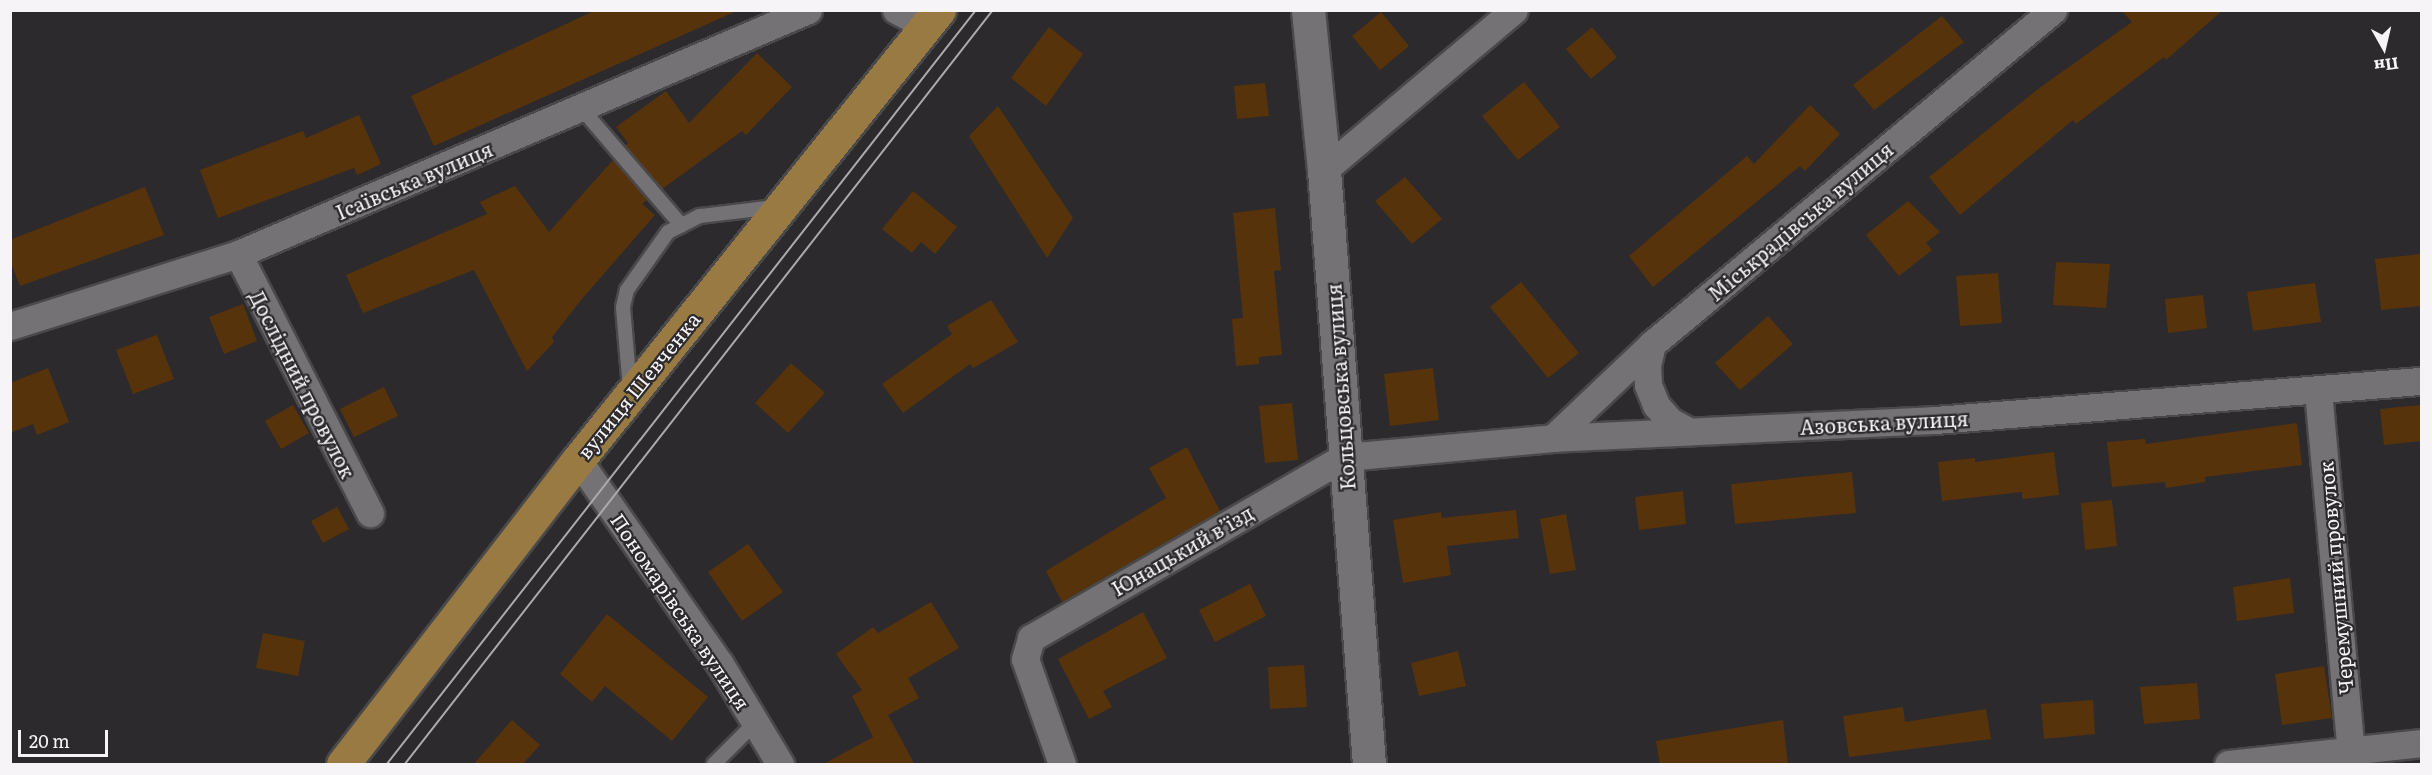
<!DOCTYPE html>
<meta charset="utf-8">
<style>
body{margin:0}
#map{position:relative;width:2432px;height:775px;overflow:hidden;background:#2c2a2c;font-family:Literata,serif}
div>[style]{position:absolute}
.building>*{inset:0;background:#57330c}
.roads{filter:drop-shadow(2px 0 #4a494a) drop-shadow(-2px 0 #4a494a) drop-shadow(0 2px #4a494a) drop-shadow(0 -2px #4a494a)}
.service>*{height:14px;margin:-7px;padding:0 7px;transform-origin:7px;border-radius:7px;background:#747274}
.minor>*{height:27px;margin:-13.5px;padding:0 13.5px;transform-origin:13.5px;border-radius:13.5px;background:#747274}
.tertiary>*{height:33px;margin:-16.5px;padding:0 16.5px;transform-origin:16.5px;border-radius:16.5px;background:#747274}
.primary>*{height:33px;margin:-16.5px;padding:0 16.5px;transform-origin:16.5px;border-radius:16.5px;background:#997a42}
.tram>*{height:1.5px;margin:-0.75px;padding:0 0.75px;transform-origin:0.75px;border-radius:0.75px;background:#acaaac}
span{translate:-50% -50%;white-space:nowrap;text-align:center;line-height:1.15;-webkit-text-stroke:4.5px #2c2a2c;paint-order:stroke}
.street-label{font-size:20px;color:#f6f4f6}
.frame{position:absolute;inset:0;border:12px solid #f6f4f6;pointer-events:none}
.north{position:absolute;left:2354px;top:18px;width:60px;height:60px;-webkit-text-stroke:4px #2c2a2c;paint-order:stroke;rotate:172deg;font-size:16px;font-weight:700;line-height:24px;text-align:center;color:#f6f4f6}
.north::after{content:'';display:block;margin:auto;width:21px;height:27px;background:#f6f4f6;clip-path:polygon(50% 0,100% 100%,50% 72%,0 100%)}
.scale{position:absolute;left:18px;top:730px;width:90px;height:27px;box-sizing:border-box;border:3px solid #f6f4f6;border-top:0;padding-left:8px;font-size:18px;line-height:21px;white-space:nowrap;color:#f6f4f6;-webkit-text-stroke:4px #2c2a2c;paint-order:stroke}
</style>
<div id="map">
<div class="building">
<i style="clip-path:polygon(596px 10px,739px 10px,434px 146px,411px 96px)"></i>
<i style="clip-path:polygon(2121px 10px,2223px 10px,2166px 60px,2164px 57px,2076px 124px,2073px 120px,1960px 215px,1929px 177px,2038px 89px,2132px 22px)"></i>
<i style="clip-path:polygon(1381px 12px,1409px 46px,1380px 70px,1352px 36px)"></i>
<i style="clip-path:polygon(1942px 16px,1964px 42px,1874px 110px,1853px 85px)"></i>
<i style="clip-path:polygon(1049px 27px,1083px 54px,1046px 106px,1011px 78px)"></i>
<i style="clip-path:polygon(1592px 27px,1617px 57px,1591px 79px,1566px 49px)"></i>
<i style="clip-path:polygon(757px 53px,792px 87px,746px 135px,742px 131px,662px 189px,625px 146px,628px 143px,616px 127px,666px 91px,689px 123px)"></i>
<i style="clip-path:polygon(1524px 82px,1560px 127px,1518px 160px,1482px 116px)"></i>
<i style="clip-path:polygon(1265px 83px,1269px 116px,1237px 119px,1234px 86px)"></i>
<i style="clip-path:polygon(1810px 105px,1840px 134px,1805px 171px,1800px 166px,1653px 287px,1629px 256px,1747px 156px,1754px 164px)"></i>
<i style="clip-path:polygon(998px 106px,1073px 218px,1047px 258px,969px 136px)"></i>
<i style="clip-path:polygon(359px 115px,381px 164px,357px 175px,354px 168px,218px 218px,200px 170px,303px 131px,306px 138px)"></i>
<i style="clip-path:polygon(613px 160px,647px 200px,642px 204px,655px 215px,581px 300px,552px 337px,554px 342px,527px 371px,474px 270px,363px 313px,346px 275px,487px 214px,480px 202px,515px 186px,549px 232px)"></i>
<i style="clip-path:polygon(1405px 177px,1442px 219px,1412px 244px,1375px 201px)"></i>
<i style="clip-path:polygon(145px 187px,164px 235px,20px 286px,10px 261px,10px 240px)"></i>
<i style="clip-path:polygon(913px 191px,957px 227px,935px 254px,921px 242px,912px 253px,882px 229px)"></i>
<i style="clip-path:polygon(1908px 201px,1940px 232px,1926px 243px,1932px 250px,1899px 276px,1866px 235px)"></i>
<i style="clip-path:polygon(1275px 208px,1281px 270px,1274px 271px,1282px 355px,1259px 357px,1259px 364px,1236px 366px,1232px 319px,1243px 318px,1233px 213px)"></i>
<i style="clip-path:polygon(2421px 254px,2421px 306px,2381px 310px,2375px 259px)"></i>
<i style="clip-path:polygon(2056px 262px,2110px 264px,2106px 308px,2053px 305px)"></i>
<i style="clip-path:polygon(1998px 273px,2002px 323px,1960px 326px,1956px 276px)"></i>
<i style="clip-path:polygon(1521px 282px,1579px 353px,1548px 378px,1490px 307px)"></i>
<i style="clip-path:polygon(2315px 283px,2321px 322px,2253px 331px,2247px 292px)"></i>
<i style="clip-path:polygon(2203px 295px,2207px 328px,2168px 333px,2165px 299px)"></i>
<i style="clip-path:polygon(991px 300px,1018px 342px,973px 368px,970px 364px,903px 413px,882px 384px,952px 334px,947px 326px)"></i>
<i style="clip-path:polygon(243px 304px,257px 341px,224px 354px,209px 317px)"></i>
<i style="clip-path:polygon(1768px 316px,1793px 344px,1740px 390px,1715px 363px)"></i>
<i style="clip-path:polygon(157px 335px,174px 379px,133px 394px,116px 350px)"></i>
<i style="clip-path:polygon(791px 363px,825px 393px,788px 433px,755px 403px)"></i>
<i style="clip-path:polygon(48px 368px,69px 422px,37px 435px,33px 424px,10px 433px,10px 383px)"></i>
<i style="clip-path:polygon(1433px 368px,1439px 420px,1390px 426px,1384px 374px)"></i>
<i style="clip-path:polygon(384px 387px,398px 416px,354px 437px,340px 409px)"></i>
<i style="clip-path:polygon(1292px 403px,1298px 460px,1265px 463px,1259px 406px)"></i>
<i style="clip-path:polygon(293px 405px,309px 433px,281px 449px,265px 421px)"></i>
<i style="clip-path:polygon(2420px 405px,2421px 441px,2384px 445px,2380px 409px)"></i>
<i style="clip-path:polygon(2297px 423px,2302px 465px,2205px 477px,2205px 482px,2166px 488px,2165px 482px,2112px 487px,2107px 442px,2145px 439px,2146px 444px)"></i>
<i style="clip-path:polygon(1187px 447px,1220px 511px,1062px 602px,1046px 571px,1166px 498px,1149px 468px)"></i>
<i style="clip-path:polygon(2054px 452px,2059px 495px,2022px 499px,2022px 492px,1942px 501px,1938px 462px,1975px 458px,1975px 462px)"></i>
<i style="clip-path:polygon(1852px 472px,1856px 513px,1735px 524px,1731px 484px)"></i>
<i style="clip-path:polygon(1683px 491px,1686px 524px,1639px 530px,1635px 497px)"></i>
<i style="clip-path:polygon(2112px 500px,2117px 546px,2085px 550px,2081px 503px)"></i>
<i style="clip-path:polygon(337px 507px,349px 529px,323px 543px,311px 521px)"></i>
<i style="clip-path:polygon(1516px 510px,1519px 538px,1447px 546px,1451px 575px,1403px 583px,1393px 520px,1441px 512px,1442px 518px)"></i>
<i style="clip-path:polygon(1566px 514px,1576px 570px,1550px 574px,1540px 519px)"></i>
<i style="clip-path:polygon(748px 544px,783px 592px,742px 621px,708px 572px)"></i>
<i style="clip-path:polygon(2290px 578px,2294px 613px,2237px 621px,2233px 587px)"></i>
<i style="clip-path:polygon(1250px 584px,1266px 616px,1215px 642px,1199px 610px)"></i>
<i style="clip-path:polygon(931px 602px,959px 648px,908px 678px,919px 698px,888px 715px,915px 765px,822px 765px,873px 737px,852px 696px,862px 690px,836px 654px,873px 627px,878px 633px)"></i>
<i style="clip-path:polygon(1143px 612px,1167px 658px,1103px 691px,1112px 707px,1089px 719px,1058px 659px)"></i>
<i style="clip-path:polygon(607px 614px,708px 697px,672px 741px,605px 686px,592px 702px,560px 674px)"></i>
<i style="clip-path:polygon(263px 633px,305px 641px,298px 676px,256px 668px)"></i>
<i style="clip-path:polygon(1458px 651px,1466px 686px,1419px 696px,1411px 663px)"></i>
<i style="clip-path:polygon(1304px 665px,1307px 707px,1270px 709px,1268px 667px)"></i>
<i style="clip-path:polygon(2324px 666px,2332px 718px,2282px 725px,2275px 674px)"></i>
<i style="clip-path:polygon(2197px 683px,2200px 719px,2144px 724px,2140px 687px)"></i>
<i style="clip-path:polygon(2093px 700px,2095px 734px,2044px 739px,2041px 704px)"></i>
<i style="clip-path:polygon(1903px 707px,1905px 722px,1986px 709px,1991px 739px,1849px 757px,1843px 716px)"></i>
<i style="clip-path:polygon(512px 720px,540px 745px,522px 765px,473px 765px)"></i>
<i style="clip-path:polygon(1783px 720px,1788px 765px,1660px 765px,1656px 741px)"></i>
</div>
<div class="roads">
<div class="service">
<i style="left:582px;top:109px;width:153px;rotate:49.5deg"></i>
<i style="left:630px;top:389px;width:82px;rotate:-94.9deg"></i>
<i style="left:623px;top:307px;width:17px;rotate:-77deg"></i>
<i style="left:627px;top:290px;width:71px;rotate:-54.7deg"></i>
<i style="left:668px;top:232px;width:36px;rotate:-27deg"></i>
<i style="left:700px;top:216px;width:77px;rotate:-6.8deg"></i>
<i style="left:714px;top:764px;width:58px;rotate:-45deg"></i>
</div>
<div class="minor">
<i style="left:896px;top:10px;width:34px;rotate:28deg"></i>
<i style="left:1324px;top:170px;width:248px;rotate:-40.1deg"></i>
<i style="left:238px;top:254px;width:291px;rotate:63deg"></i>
<i style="left:10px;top:326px;width:239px;rotate:-17.5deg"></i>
<i style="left:238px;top:254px;width:620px;rotate:-23.17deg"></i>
<i style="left:1652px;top:344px;width:22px;rotate:103deg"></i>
<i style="left:1647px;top:365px;width:20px;rotate:87deg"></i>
<i style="left:1648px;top:385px;width:22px;rotate:68deg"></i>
<i style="left:1656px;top:405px;width:21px;rotate:49deg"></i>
<i style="left:1670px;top:421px;width:21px;rotate:29deg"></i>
<i style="left:2318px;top:391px;width:375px;rotate:84.8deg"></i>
<i style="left:1553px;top:438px;width:137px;rotate:-43.5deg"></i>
<i style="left:1652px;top:344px;width:522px;rotate:-39.79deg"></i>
<i style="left:578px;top:460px;width:249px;rotate:55.2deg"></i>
<i style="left:720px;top:664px;width:117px;rotate:59deg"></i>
<i style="left:1062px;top:764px;width:111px;rotate:-109.4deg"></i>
<i style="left:1025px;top:659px;width:22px;rotate:-74deg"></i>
<i style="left:1031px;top:638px;width:362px;rotate:-30deg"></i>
<i style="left:1345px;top:457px;width:209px;rotate:-5.2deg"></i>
<i style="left:1553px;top:438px;width:382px;rotate:-2.7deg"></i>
<i style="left:1935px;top:420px;width:489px;rotate:-4.6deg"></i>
<i style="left:2228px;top:764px;width:195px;rotate:-6.2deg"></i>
</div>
<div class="tertiary">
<i style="left:1308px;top:10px;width:161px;rotate:84.3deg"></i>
<i style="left:1324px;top:170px;width:596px;rotate:85.67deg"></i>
</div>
<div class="primary">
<i style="left:343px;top:764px;width:384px;rotate:-52.3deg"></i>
<i style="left:578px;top:460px;width:577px;rotate:-51.26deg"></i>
</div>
</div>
<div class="tram">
<i style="left:387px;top:764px;width:957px;rotate:-52deg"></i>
<i style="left:405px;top:764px;width:956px;rotate:-52.05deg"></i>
</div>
<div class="street-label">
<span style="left:414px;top:180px;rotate:-23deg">Ісаївська вулиця</span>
<span style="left:1800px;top:221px;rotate:-40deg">Міськрадівська вулиця</span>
<span style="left:303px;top:384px;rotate:63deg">Дослідний провулок</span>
<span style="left:638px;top:385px;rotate:-51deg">вулиця Шевченка</span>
<span style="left:1340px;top:387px;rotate:-94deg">Кольцовська вулиця</span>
<span style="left:1884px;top:422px;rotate:-3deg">Азовська вулиця</span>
<span style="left:1182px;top:550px;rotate:-30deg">Юнацький в’їзд</span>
<span style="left:2335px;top:578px;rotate:-95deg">Черемушний провулок</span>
<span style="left:681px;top:611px;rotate:56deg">Пономарівська вулиця</span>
</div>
<div class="frame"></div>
<div class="north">Пн</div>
<div class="scale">20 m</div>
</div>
